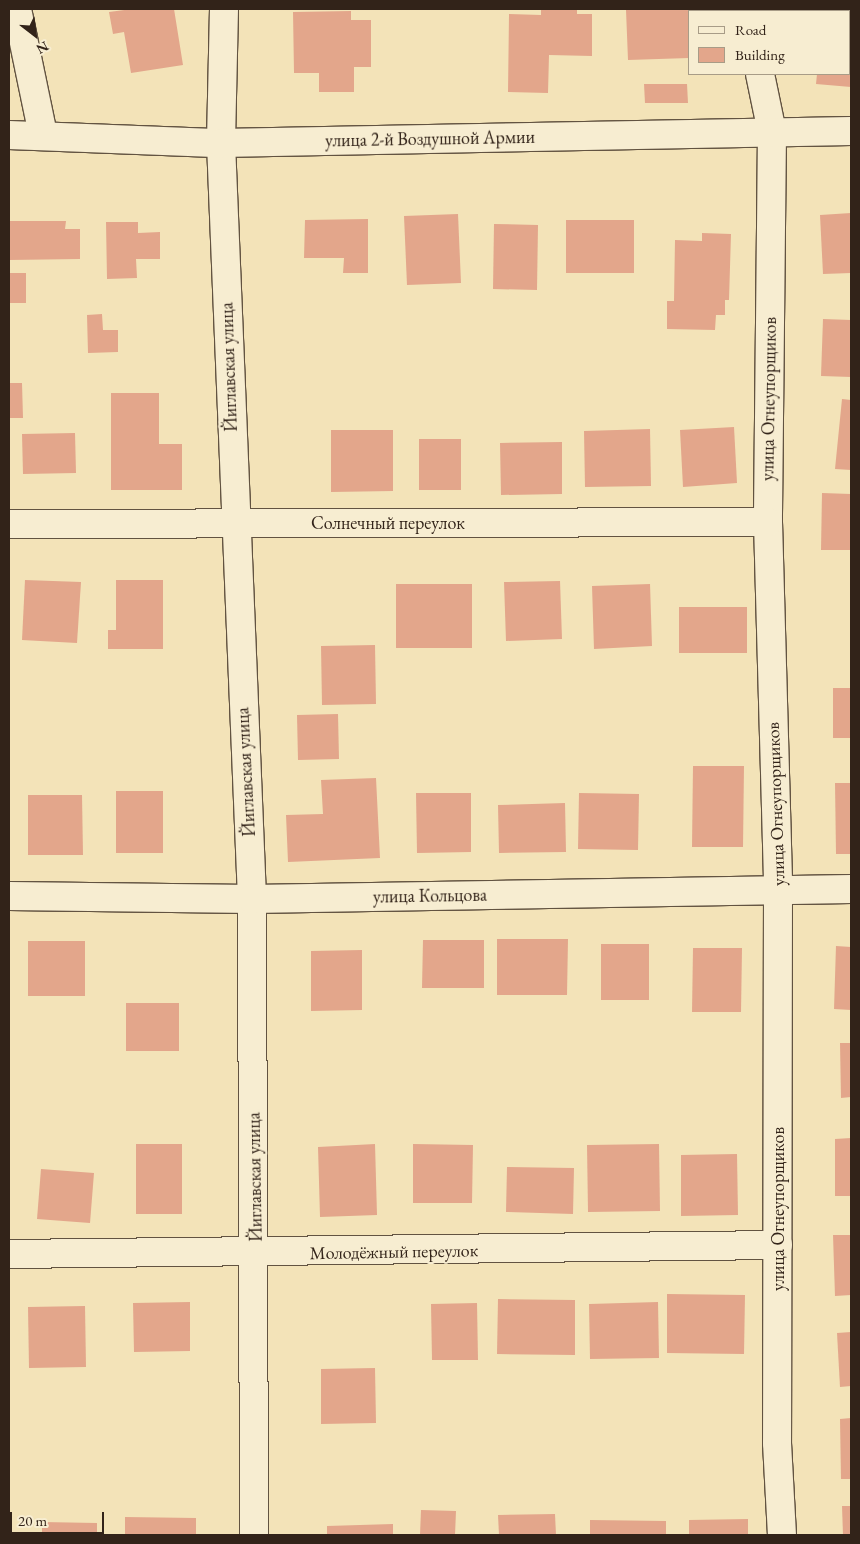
<!DOCTYPE html>
<meta charset="utf-8">
<style>
body{margin:0}
#map{position:relative;width:860px;height:1544px;overflow:hidden;background:#f3e3b8;font-family:"EB Garamond",serif}
div>[style]{position:absolute}
.building>*{inset:0;background:#e3a68b}
.roads{filter:drop-shadow(1px 0 #625341) drop-shadow(-1px 0 #625341) drop-shadow(0 1px #625341) drop-shadow(0 -1px #625341)}
.street>*{height:28px;margin:-14px;padding:0 14px;transform-origin:14px;border-radius:14px;background:#f7edd1}
span{translate:-50% -50%;white-space:nowrap;text-align:center;line-height:1.15;-webkit-text-stroke:4px #f7edd1;paint-order:stroke}
.street-label{font-size:18px;color:#322319}
.frame{position:absolute;inset:0;border:10px solid #322319;pointer-events:none}
.legend{position:absolute;left:688px;top:10px;width:162px;height:65px;box-sizing:border-box;background:#f7edd1;border:1px solid #a89c87;margin:0;padding:6px 9px;list-style:none;font-size:15px;color:#322319}
.legend li{display:flex;align-items:center;gap:10px;height:25px}
.legend b{width:25px;border:1px solid #a89c87}
.north{position:absolute;left:10px;top:10px;width:50px;height:50px;-webkit-text-stroke:4px #f7edd1;paint-order:stroke;rotate:150deg;font-size:14px;font-weight:700;line-height:20px;text-align:center;color:#322319}
.north::after{content:'';display:block;margin:auto;width:18px;height:22px;background:#322319;clip-path:polygon(50% 0,100% 100%,50% 72%,0 100%)}
.scale{position:absolute;left:10px;top:1512px;width:94px;height:22px;box-sizing:border-box;border:2px solid #322319;border-top:0;padding-left:6px;font-size:15px;line-height:18px;white-space:nowrap;color:#322319;-webkit-text-stroke:4px #f7edd1;paint-order:stroke}
</style>
<div id="map">
<div class="building">
<i style="clip-path:polygon(132px 9px,174px 9px,183px 65px,131px 73px,124px 32px,113px 34px,109px 12px)"></i>
<i style="clip-path:polygon(541px 9px,577px 9px,577px 14px,592px 14px,592px 56px,549px 55px,548px 93px,508px 92px,509px 14px,541px 15px)"></i>
<i style="clip-path:polygon(658px 9px,696px 9px,689px 11px,689px 58px,628px 60px,626px 10px)"></i>
<i style="clip-path:polygon(822px 9px,851px 9px,851px 87px,816px 84px,817px 74px,849px 74px,849px 11px)"></i>
<i style="clip-path:polygon(351px 11px,351px 20px,371px 20px,371px 67px,354px 67px,354px 92px,319px 92px,319px 73px,294px 73px,293px 12px)"></i>
<i style="clip-path:polygon(644px 84px,687px 84px,688px 103px,645px 103px)"></i>
<i style="clip-path:polygon(851px 213px,851px 273px,823px 274px,820px 215px)"></i>
<i style="clip-path:polygon(458px 214px,461px 283px,407px 285px,404px 216px)"></i>
<i style="clip-path:polygon(368px 219px,368px 273px,343px 273px,344px 258px,304px 258px,305px 220px)"></i>
<i style="clip-path:polygon(566px 220px,634px 220px,634px 273px,566px 273px)"></i>
<i style="clip-path:polygon(9px 221px,66px 221px,65px 229px,80px 229px,80px 259px,9px 260px)"></i>
<i style="clip-path:polygon(106px 222px,138px 222px,138px 233px,160px 232px,160px 259px,136px 259px,137px 278px,107px 279px)"></i>
<i style="clip-path:polygon(494px 224px,538px 225px,537px 290px,493px 289px)"></i>
<i style="clip-path:polygon(702px 233px,731px 234px,729px 300px,725px 300px,725px 315px,716px 315px,715px 330px,667px 329px,667px 301px,674px 301px,675px 240px,702px 241px)"></i>
<i style="clip-path:polygon(9px 273px,26px 273px,26px 303px,9px 303px)"></i>
<i style="clip-path:polygon(102px 314px,103px 330px,118px 330px,118px 352px,88px 353px,87px 315px)"></i>
<i style="clip-path:polygon(823px 319px,851px 320px,851px 377px,821px 376px)"></i>
<i style="clip-path:polygon(9px 383px,22px 383px,23px 418px,9px 418px)"></i>
<i style="clip-path:polygon(111px 393px,159px 393px,159px 444px,182px 444px,182px 490px,111px 490px)"></i>
<i style="clip-path:polygon(842px 399px,851px 400px,851px 470px,835px 469px)"></i>
<i style="clip-path:polygon(734px 427px,737px 483px,683px 487px,680px 430px)"></i>
<i style="clip-path:polygon(650px 429px,651px 486px,585px 487px,584px 431px)"></i>
<i style="clip-path:polygon(331px 430px,393px 430px,393px 491px,331px 492px)"></i>
<i style="clip-path:polygon(75px 433px,76px 473px,23px 474px,22px 434px)"></i>
<i style="clip-path:polygon(419px 439px,461px 439px,461px 490px,419px 490px)"></i>
<i style="clip-path:polygon(562px 442px,562px 494px,501px 495px,500px 443px)"></i>
<i style="clip-path:polygon(822px 493px,851px 494px,851px 550px,821px 550px)"></i>
<i style="clip-path:polygon(25px 580px,81px 582px,77px 643px,22px 640px)"></i>
<i style="clip-path:polygon(116px 580px,163px 580px,163px 649px,108px 649px,108px 630px,116px 630px)"></i>
<i style="clip-path:polygon(560px 581px,562px 639px,506px 641px,504px 582px)"></i>
<i style="clip-path:polygon(396px 584px,472px 584px,472px 648px,396px 648px)"></i>
<i style="clip-path:polygon(650px 584px,652px 646px,594px 649px,592px 586px)"></i>
<i style="clip-path:polygon(679px 607px,747px 607px,747px 653px,679px 653px)"></i>
<i style="clip-path:polygon(375px 645px,376px 704px,322px 705px,321px 646px)"></i>
<i style="clip-path:polygon(833px 688px,851px 688px,851px 738px,833px 738px)"></i>
<i style="clip-path:polygon(338px 714px,339px 759px,298px 760px,297px 715px)"></i>
<i style="clip-path:polygon(693px 766px,744px 766px,743px 847px,692px 847px)"></i>
<i style="clip-path:polygon(376px 778px,380px 858px,288px 862px,286px 815px,323px 814px,321px 780px)"></i>
<i style="clip-path:polygon(835px 783px,851px 783px,851px 854px,836px 854px)"></i>
<i style="clip-path:polygon(116px 791px,163px 791px,163px 853px,116px 853px)"></i>
<i style="clip-path:polygon(416px 793px,471px 793px,471px 852px,417px 853px)"></i>
<i style="clip-path:polygon(579px 793px,639px 794px,638px 850px,578px 849px)"></i>
<i style="clip-path:polygon(28px 795px,82px 795px,83px 855px,28px 855px)"></i>
<i style="clip-path:polygon(565px 803px,566px 852px,499px 853px,498px 805px)"></i>
<i style="clip-path:polygon(497px 939px,568px 939px,567px 995px,497px 995px)"></i>
<i style="clip-path:polygon(423px 940px,484px 940px,484px 988px,422px 988px)"></i>
<i style="clip-path:polygon(28px 941px,85px 941px,85px 996px,28px 996px)"></i>
<i style="clip-path:polygon(601px 944px,649px 944px,649px 1000px,601px 1000px)"></i>
<i style="clip-path:polygon(836px 946px,851px 947px,851px 1010px,834px 1009px)"></i>
<i style="clip-path:polygon(693px 948px,742px 948px,741px 1012px,692px 1012px)"></i>
<i style="clip-path:polygon(362px 950px,362px 1010px,311px 1011px,311px 951px)"></i>
<i style="clip-path:polygon(126px 1003px,179px 1003px,179px 1051px,126px 1051px)"></i>
<i style="clip-path:polygon(840px 1043px,851px 1043px,851px 1097px,841px 1098px)"></i>
<i style="clip-path:polygon(851px 1138px,851px 1196px,835px 1196px,835px 1139px)"></i>
<i style="clip-path:polygon(136px 1144px,182px 1144px,182px 1214px,136px 1214px)"></i>
<i style="clip-path:polygon(375px 1144px,377px 1215px,320px 1217px,318px 1147px)"></i>
<i style="clip-path:polygon(413px 1144px,473px 1145px,472px 1203px,413px 1203px)"></i>
<i style="clip-path:polygon(659px 1144px,660px 1211px,588px 1212px,587px 1145px)"></i>
<i style="clip-path:polygon(737px 1154px,738px 1215px,681px 1216px,681px 1155px)"></i>
<i style="clip-path:polygon(507px 1167px,574px 1168px,573px 1214px,506px 1212px)"></i>
<i style="clip-path:polygon(41px 1169px,94px 1173px,90px 1223px,37px 1219px)"></i>
<i style="clip-path:polygon(833px 1235px,851px 1235px,851px 1295px,835px 1296px)"></i>
<i style="clip-path:polygon(667px 1294px,745px 1295px,744px 1354px,667px 1353px)"></i>
<i style="clip-path:polygon(498px 1299px,575px 1300px,575px 1355px,497px 1354px)"></i>
<i style="clip-path:polygon(190px 1302px,190px 1351px,134px 1352px,133px 1303px)"></i>
<i style="clip-path:polygon(658px 1302px,659px 1358px,590px 1359px,589px 1304px)"></i>
<i style="clip-path:polygon(477px 1303px,478px 1360px,432px 1360px,431px 1304px)"></i>
<i style="clip-path:polygon(85px 1306px,86px 1367px,29px 1368px,28px 1307px)"></i>
<i style="clip-path:polygon(851px 1332px,851px 1386px,840px 1387px,837px 1333px)"></i>
<i style="clip-path:polygon(375px 1368px,376px 1423px,321px 1424px,321px 1369px)"></i>
<i style="clip-path:polygon(851px 1418px,851px 1479px,841px 1479px,840px 1419px)"></i>
<i style="clip-path:polygon(842px 1506px,851px 1506px,851px 1535px,843px 1535px)"></i>
<i style="clip-path:polygon(421px 1510px,456px 1511px,455px 1535px,420px 1535px)"></i>
<i style="clip-path:polygon(555px 1514px,556px 1535px,499px 1535px,498px 1515px)"></i>
<i style="clip-path:polygon(125px 1517px,196px 1518px,196px 1535px,125px 1535px)"></i>
<i style="clip-path:polygon(748px 1519px,748px 1535px,689px 1535px,689px 1520px)"></i>
<i style="clip-path:polygon(590px 1520px,666px 1521px,666px 1535px,590px 1535px)"></i>
<i style="clip-path:polygon(42px 1522px,97px 1523px,97px 1535px,42px 1535px)"></i>
<i style="clip-path:polygon(393px 1524px,393px 1535px,327px 1535px,327px 1526px)"></i>
</div>
<div class="roads">
<div class="street">
<i style="left:17px;top:9px;width:128px;rotate:78.3deg"></i>
<i style="left:224px;top:9px;width:134px;rotate:91.3deg"></i>
<i style="left:221px;top:143px;width:757px;rotate:87.65deg"></i>
<i style="left:252px;top:899px;width:636px;rotate:89.82deg"></i>
<i style="left:759px;top:9px;width:2px;rotate:90deg"></i>
<i style="left:760px;top:74px;width:59px;rotate:78.3deg"></i>
<i style="left:772px;top:132px;width:390px;rotate:90.6deg"></i>
<i style="left:768px;top:522px;width:369px;rotate:88.4deg"></i>
<i style="left:778px;top:891px;width:552px;rotate:90.1deg"></i>
<i style="left:777px;top:1443px;width:92px;rotate:86.9deg"></i>
<i style="left:9px;top:135px;width:212px;rotate:2.2deg"></i>
<i style="left:221px;top:143px;width:630px;rotate:-1.09deg"></i>
<i style="left:9px;top:524px;width:759px;rotate:-0.15deg"></i>
<i style="left:9px;top:896px;width:243px;rotate:0.7deg"></i>
<i style="left:252px;top:899px;width:599px;rotate:-0.96deg"></i>
<i style="left:9px;top:1254px;width:769px;rotate:-0.67deg"></i>
</div>
</div>
<div class="street-label">
<span style="left:430px;top:139px;rotate:-1deg">улица 2-й Воздушной Армии</span>
<span style="left:229px;top:367px;rotate:-92deg">Йиглавская улица</span>
<span style="left:769px;top:399px;rotate:-89deg">улица Огнеупорщиков</span>
<span style="left:388px;top:523px">Солнечный переулок</span>
<span style="left:246px;top:772px;rotate:-93deg">Йиглавская улица</span>
<span style="left:776px;top:804px;rotate:-92deg">улица Огнеупорщиков</span>
<span style="left:430px;top:896px;rotate:-1deg">улица Кольцова</span>
<span style="left:255px;top:1177px;rotate:-91deg">Йиглавская улица</span>
<span style="left:778px;top:1209px;rotate:-90deg">улица Огнеупорщиков</span>
<span style="left:394px;top:1252px;rotate:-1deg">Молодёжный переулок</span>
</div>
<div class="frame"></div>
<ul class="legend">
<li><b style="height:6px;background:#f7edd1"></b>Road</li>
<li><b style="height:14px;background:#e3a68b"></b>Building</li>
</ul>
<div class="north">N</div>
<div class="scale">20 m</div>
</div>
